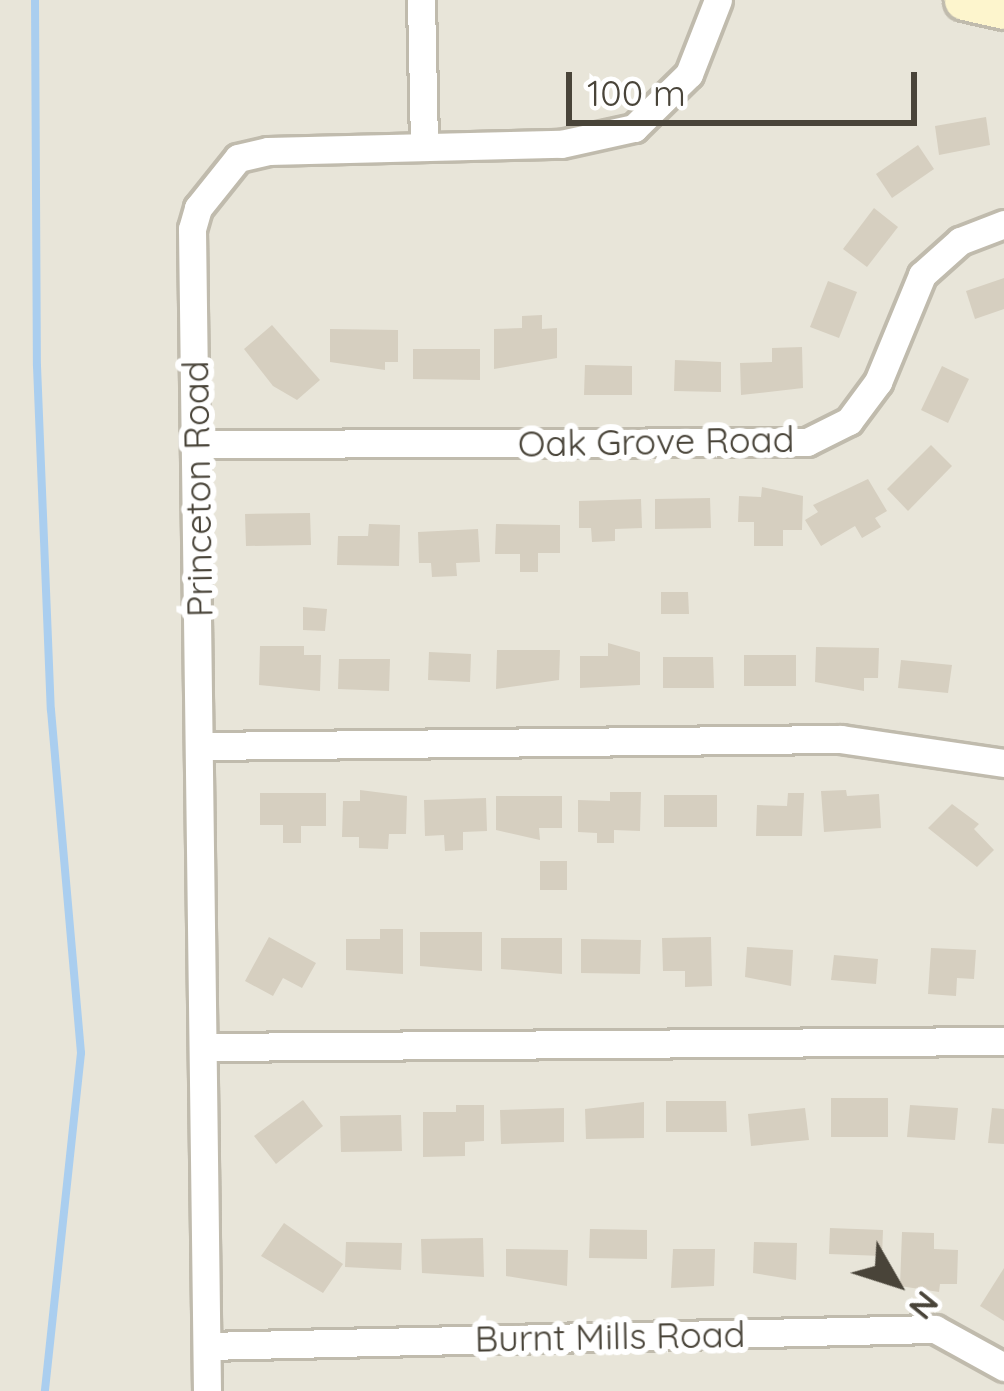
<!DOCTYPE html>
<style>
body{margin:0}
#map{position:relative;width:1004px;height:1391px;overflow:hidden;background:#f5f2eb;font-family:Quicksand,sans-serif}
div>[style]{position:absolute}
.residential>*{inset:0;background:#e8e5d9}
.stream>*{height:8px;margin:-4px;padding:0 4px;transform-origin:4px;border-radius:4px;background:#aaceef}
.building>*{inset:0;background:#d6cfc0}
.roads{filter:drop-shadow(3px 0 #c0bbad) drop-shadow(-3px 0 #c0bbad) drop-shadow(0 3px #c0bbad) drop-shadow(0 -3px #c0bbad)}
.street>*{height:27px;margin:-13.5px;padding:0 13.5px;transform-origin:13.5px;border-radius:13.5px;background:#fff}
.secondary>*{height:39px;margin:-19.5px;padding:0 19.5px;transform-origin:19.5px;border-radius:19.5px;background:#fdf5cd}
span{translate:-50% -50%;white-space:nowrap;text-align:center;line-height:1.15;-webkit-text-stroke:12px #fff;paint-order:stroke}
.street-label{font-size:36px;color:#494439}
.north{position:absolute;left:836px;top:1223px;width:120px;height:120px;-webkit-text-stroke:9px #fff;paint-order:stroke;rotate:129deg;font-size:33px;font-weight:700;line-height:48px;text-align:center;color:#494439}
.north::after{content:'';display:block;margin:auto;width:42px;height:54px;background:#494439;clip-path:polygon(50% 0,100% 100%,50% 72%,0 100%)}
.scale{position:absolute;left:566px;top:72px;width:351px;height:54px;box-sizing:border-box;border:6px solid #494439;border-top:0;padding-left:15px;font-size:36px;line-height:42px;white-space:nowrap;color:#494439;-webkit-text-stroke:9px #fff;paint-order:stroke}
</style>
<div id="map">
<div class="residential">
<i style="clip-path:polygon(0 0,1004px 0,1004px 1391px,0 1391px)"></i>
</div>
<div class="stream">
<i style="left:35px;top:0;width:366px;rotate:89.7deg"></i>
<i style="left:37px;top:366px;width:344px;rotate:87.7deg"></i>
<i style="left:51px;top:710px;width:344px;rotate:85deg"></i>
<i style="left:81px;top:1053px;width:340px;rotate:96.1deg"></i>
</div>
<div class="building">
<i style="clip-path:polygon(986px 117px,990px 145px,939px 155px,935px 126px)"></i>
<i style="clip-path:polygon(918px 145px,934px 169px,892px 198px,876px 174px)"></i>
<i style="clip-path:polygon(874px 208px,898px 227px,867px 267px,843px 249px)"></i>
<i style="clip-path:polygon(1004px 278px,1004px 309px,975px 319px,966px 291px)"></i>
<i style="clip-path:polygon(828px 281px,857px 292px,839px 338px,810px 327px)"></i>
<i style="clip-path:polygon(542px 315px,542px 329px,557px 328px,557px 358px,494px 369px,494px 329px,522px 328px,522px 316px)"></i>
<i style="clip-path:polygon(272px 325px,320px 380px,297px 400px,273px 386px,244px 349px)"></i>
<i style="clip-path:polygon(330px 329px,398px 330px,398px 362px,385px 362px,385px 370px,330px 362px)"></i>
<i style="clip-path:polygon(802px 347px,803px 388px,741px 395px,740px 363px,772px 362px,772px 348px)"></i>
<i style="clip-path:polygon(413px 349px,480px 349px,480px 380px,413px 379px)"></i>
<i style="clip-path:polygon(675px 360px,721px 362px,721px 392px,674px 391px)"></i>
<i style="clip-path:polygon(585px 365px,632px 366px,632px 395px,584px 395px)"></i>
<i style="clip-path:polygon(942px 366px,969px 379px,948px 423px,921px 410px)"></i>
<i style="clip-path:polygon(931px 445px,952px 466px,908px 511px,887px 489px)"></i>
<i style="clip-path:polygon(868px 479px,887px 511px,875px 518px,881px 527px,862px 538px,855px 526px,821px 546px,805px 520px,818px 512px,813px 505px)"></i>
<i style="clip-path:polygon(762px 487px,803px 496px,802px 530px,783px 530px,783px 546px,754px 546px,754px 522px,738px 522px,739px 496px,761px 497px)"></i>
<i style="clip-path:polygon(710px 498px,711px 528px,655px 529px,655px 499px)"></i>
<i style="clip-path:polygon(641px 499px,642px 528px,615px 529px,615px 541px,592px 542px,591px 528px,579px 528px,579px 501px)"></i>
<i style="clip-path:polygon(310px 513px,311px 545px,246px 546px,245px 514px)"></i>
<i style="clip-path:polygon(369px 524px,400px 525px,399px 566px,337px 565px,338px 536px,368px 536px)"></i>
<i style="clip-path:polygon(496px 524px,560px 525px,560px 553px,538px 553px,538px 572px,520px 572px,520px 554px,495px 554px)"></i>
<i style="clip-path:polygon(478px 529px,480px 562px,456px 563px,457px 576px,432px 577px,431px 563px,419px 563px,418px 532px)"></i>
<i style="clip-path:polygon(661px 592px,688px 592px,689px 614px,661px 614px)"></i>
<i style="clip-path:polygon(303px 607px,327px 609px,325px 631px,303px 630px)"></i>
<i style="clip-path:polygon(608px 643px,640px 652px,640px 685px,580px 688px,580px 656px,608px 656px)"></i>
<i style="clip-path:polygon(260px 646px,304px 646px,304px 655px,321px 655px,320px 691px,259px 685px)"></i>
<i style="clip-path:polygon(816px 647px,879px 648px,878px 678px,864px 678px,864px 691px,815px 682px)"></i>
<i style="clip-path:polygon(497px 650px,560px 650px,559px 680px,496px 689px)"></i>
<i style="clip-path:polygon(429px 652px,471px 654px,470px 682px,428px 680px)"></i>
<i style="clip-path:polygon(744px 655px,796px 655px,796px 686px,744px 686px)"></i>
<i style="clip-path:polygon(663px 657px,713px 657px,714px 688px,663px 688px)"></i>
<i style="clip-path:polygon(339px 659px,390px 659px,389px 691px,338px 689px)"></i>
<i style="clip-path:polygon(901px 660px,952px 665px,948px 693px,898px 688px)"></i>
<i style="clip-path:polygon(360px 790px,407px 796px,406px 834px,389px 834px,388px 849px,359px 848px,359px 837px,342px 837px,343px 801px,360px 801px)"></i>
<i style="clip-path:polygon(846px 790px,847px 796px,879px 794px,881px 828px,824px 832px,821px 791px)"></i>
<i style="clip-path:polygon(610px 792px,641px 792px,640px 831px,614px 830px,614px 843px,597px 843px,597px 833px,578px 832px,578px 800px,610px 801px)"></i>
<i style="clip-path:polygon(260px 793px,326px 793px,326px 826px,301px 826px,301px 843px,283px 843px,283px 825px,260px 825px)"></i>
<i style="clip-path:polygon(788px 793px,804px 793px,802px 836px,756px 836px,757px 805px,787px 806px)"></i>
<i style="clip-path:polygon(664px 795px,717px 795px,717px 827px,664px 827px)"></i>
<i style="clip-path:polygon(496px 796px,562px 796px,562px 828px,539px 828px,540px 840px,496px 830px)"></i>
<i style="clip-path:polygon(486px 798px,487px 831px,463px 832px,463px 850px,445px 851px,444px 835px,425px 836px,424px 800px)"></i>
<i style="clip-path:polygon(952px 804px,979px 824px,974px 829px,994px 850px,977px 867px,928px 828px)"></i>
<i style="clip-path:polygon(540px 861px,567px 861px,567px 890px,540px 890px)"></i>
<i style="clip-path:polygon(380px 929px,403px 929px,403px 974px,346px 970px,346px 939px,380px 939px)"></i>
<i style="clip-path:polygon(420px 932px,482px 932px,482px 971px,420px 966px)"></i>
<i style="clip-path:polygon(269px 937px,316px 963px,302px 988px,283px 978px,273px 996px,245px 981px)"></i>
<i style="clip-path:polygon(711px 937px,712px 986px,685px 987px,685px 971px,663px 971px,662px 938px)"></i>
<i style="clip-path:polygon(501px 938px,562px 938px,562px 974px,501px 969px)"></i>
<i style="clip-path:polygon(581px 939px,641px 940px,640px 974px,581px 973px)"></i>
<i style="clip-path:polygon(747px 947px,793px 950px,791px 986px,745px 977px)"></i>
<i style="clip-path:polygon(931px 948px,976px 950px,974px 979px,957px 978px,956px 996px,928px 994px)"></i>
<i style="clip-path:polygon(834px 955px,878px 959px,876px 984px,831px 980px)"></i>
<i style="clip-path:polygon(831px 1098px,888px 1098px,888px 1137px,831px 1137px)"></i>
<i style="clip-path:polygon(303px 1100px,323px 1126px,276px 1164px,254px 1136px)"></i>
<i style="clip-path:polygon(666px 1101px,726px 1101px,727px 1132px,666px 1132px)"></i>
<i style="clip-path:polygon(644px 1102px,644px 1138px,586px 1139px,585px 1109px)"></i>
<i style="clip-path:polygon(456px 1105px,484px 1105px,484px 1141px,465px 1142px,465px 1156px,423px 1157px,423px 1112px,456px 1112px)"></i>
<i style="clip-path:polygon(910px 1105px,958px 1108px,955px 1140px,907px 1137px)"></i>
<i style="clip-path:polygon(564px 1108px,564px 1142px,501px 1144px,500px 1110px)"></i>
<i style="clip-path:polygon(805px 1108px,809px 1140px,751px 1146px,748px 1114px)"></i>
<i style="clip-path:polygon(992px 1108px,1004px 1109px,1004px 1144px,988px 1143px)"></i>
<i style="clip-path:polygon(401px 1115px,402px 1151px,341px 1152px,340px 1116px)"></i>
<i style="clip-path:polygon(284px 1223px,343px 1264px,323px 1293px,261px 1256px)"></i>
<i style="clip-path:polygon(830px 1228px,883px 1230px,882px 1256px,829px 1254px)"></i>
<i style="clip-path:polygon(590px 1229px,647px 1230px,647px 1259px,589px 1258px)"></i>
<i style="clip-path:polygon(902px 1232px,934px 1233px,934px 1249px,958px 1250px,957px 1284px,940px 1284px,939px 1292px,900px 1286px)"></i>
<i style="clip-path:polygon(483px 1238px,484px 1277px,422px 1273px,421px 1239px)"></i>
<i style="clip-path:polygon(346px 1242px,402px 1243px,401px 1270px,345px 1267px)"></i>
<i style="clip-path:polygon(754px 1242px,797px 1243px,796px 1280px,753px 1273px)"></i>
<i style="clip-path:polygon(506px 1249px,568px 1250px,567px 1286px,506px 1276px)"></i>
<i style="clip-path:polygon(673px 1249px,715px 1249px,714px 1286px,671px 1288px)"></i>
<i style="clip-path:polygon(1004px 1268px,1004px 1321px,980px 1306px)"></i>
</div>
<div class="roads">
<div class="street">
<i style="left:421px;top:0;width:143px;rotate:88.8deg"></i>
<i style="left:197px;top:444px;width:610px;rotate:-0.19deg"></i>
<i style="left:807px;top:442px;width:47px;rotate:-26.6deg"></i>
<i style="left:849px;top:421px;width:49px;rotate:-53.4deg"></i>
<i style="left:878px;top:382px;width:116px;rotate:-67.6deg"></i>
<i style="left:922px;top:275px;width:51px;rotate:-41.8deg"></i>
<i style="left:960px;top:241px;width:47px;rotate:-21.1deg"></i>
<i style="left:201px;top:746px;width:640px;rotate:-0.63deg"></i>
<i style="left:841px;top:739px;width:165px;rotate:8.4deg"></i>
<i style="left:203px;top:1047px;width:801px;rotate:-0.43deg"></i>
<i style="left:207px;top:1346px;width:728px;rotate:-1.34deg"></i>
<i style="left:935px;top:1329px;width:79px;rotate:28.8deg"></i>
<i style="left:207px;top:1391px;width:1162px;rotate:-90.74deg"></i>
<i style="left:192px;top:229px;width:22px;rotate:-74deg"></i>
<i style="left:198px;top:208px;width:64px;rotate:-51.3deg"></i>
<i style="left:238px;top:158px;width:31px;rotate:-13deg"></i>
<i style="left:268px;top:151px;width:293px;rotate:-1.4deg"></i>
<i style="left:561px;top:144px;width:75px;rotate:-12.4deg"></i>
<i style="left:634px;top:128px;width:77px;rotate:-44.5deg"></i>
<i style="left:689px;top:74px;width:79px;rotate:-68.6deg"></i>
</div>
<div class="secondary">
<i style="left:964px;top:0;width:41px;rotate:12.7deg"></i>
</div>
</div>
<div class="street-label">
<span style="left:656px;top:441px;rotate:-1deg">Oak Grove Road</span>
<span style="left:197px;top:489px;rotate:-91deg">Princeton Road</span>
<span style="left:610px;top:1336px;rotate:-1deg">Burnt Mills Road</span>
</div>
<div class="north">N</div>
<div class="scale">100 m</div>
</div>
